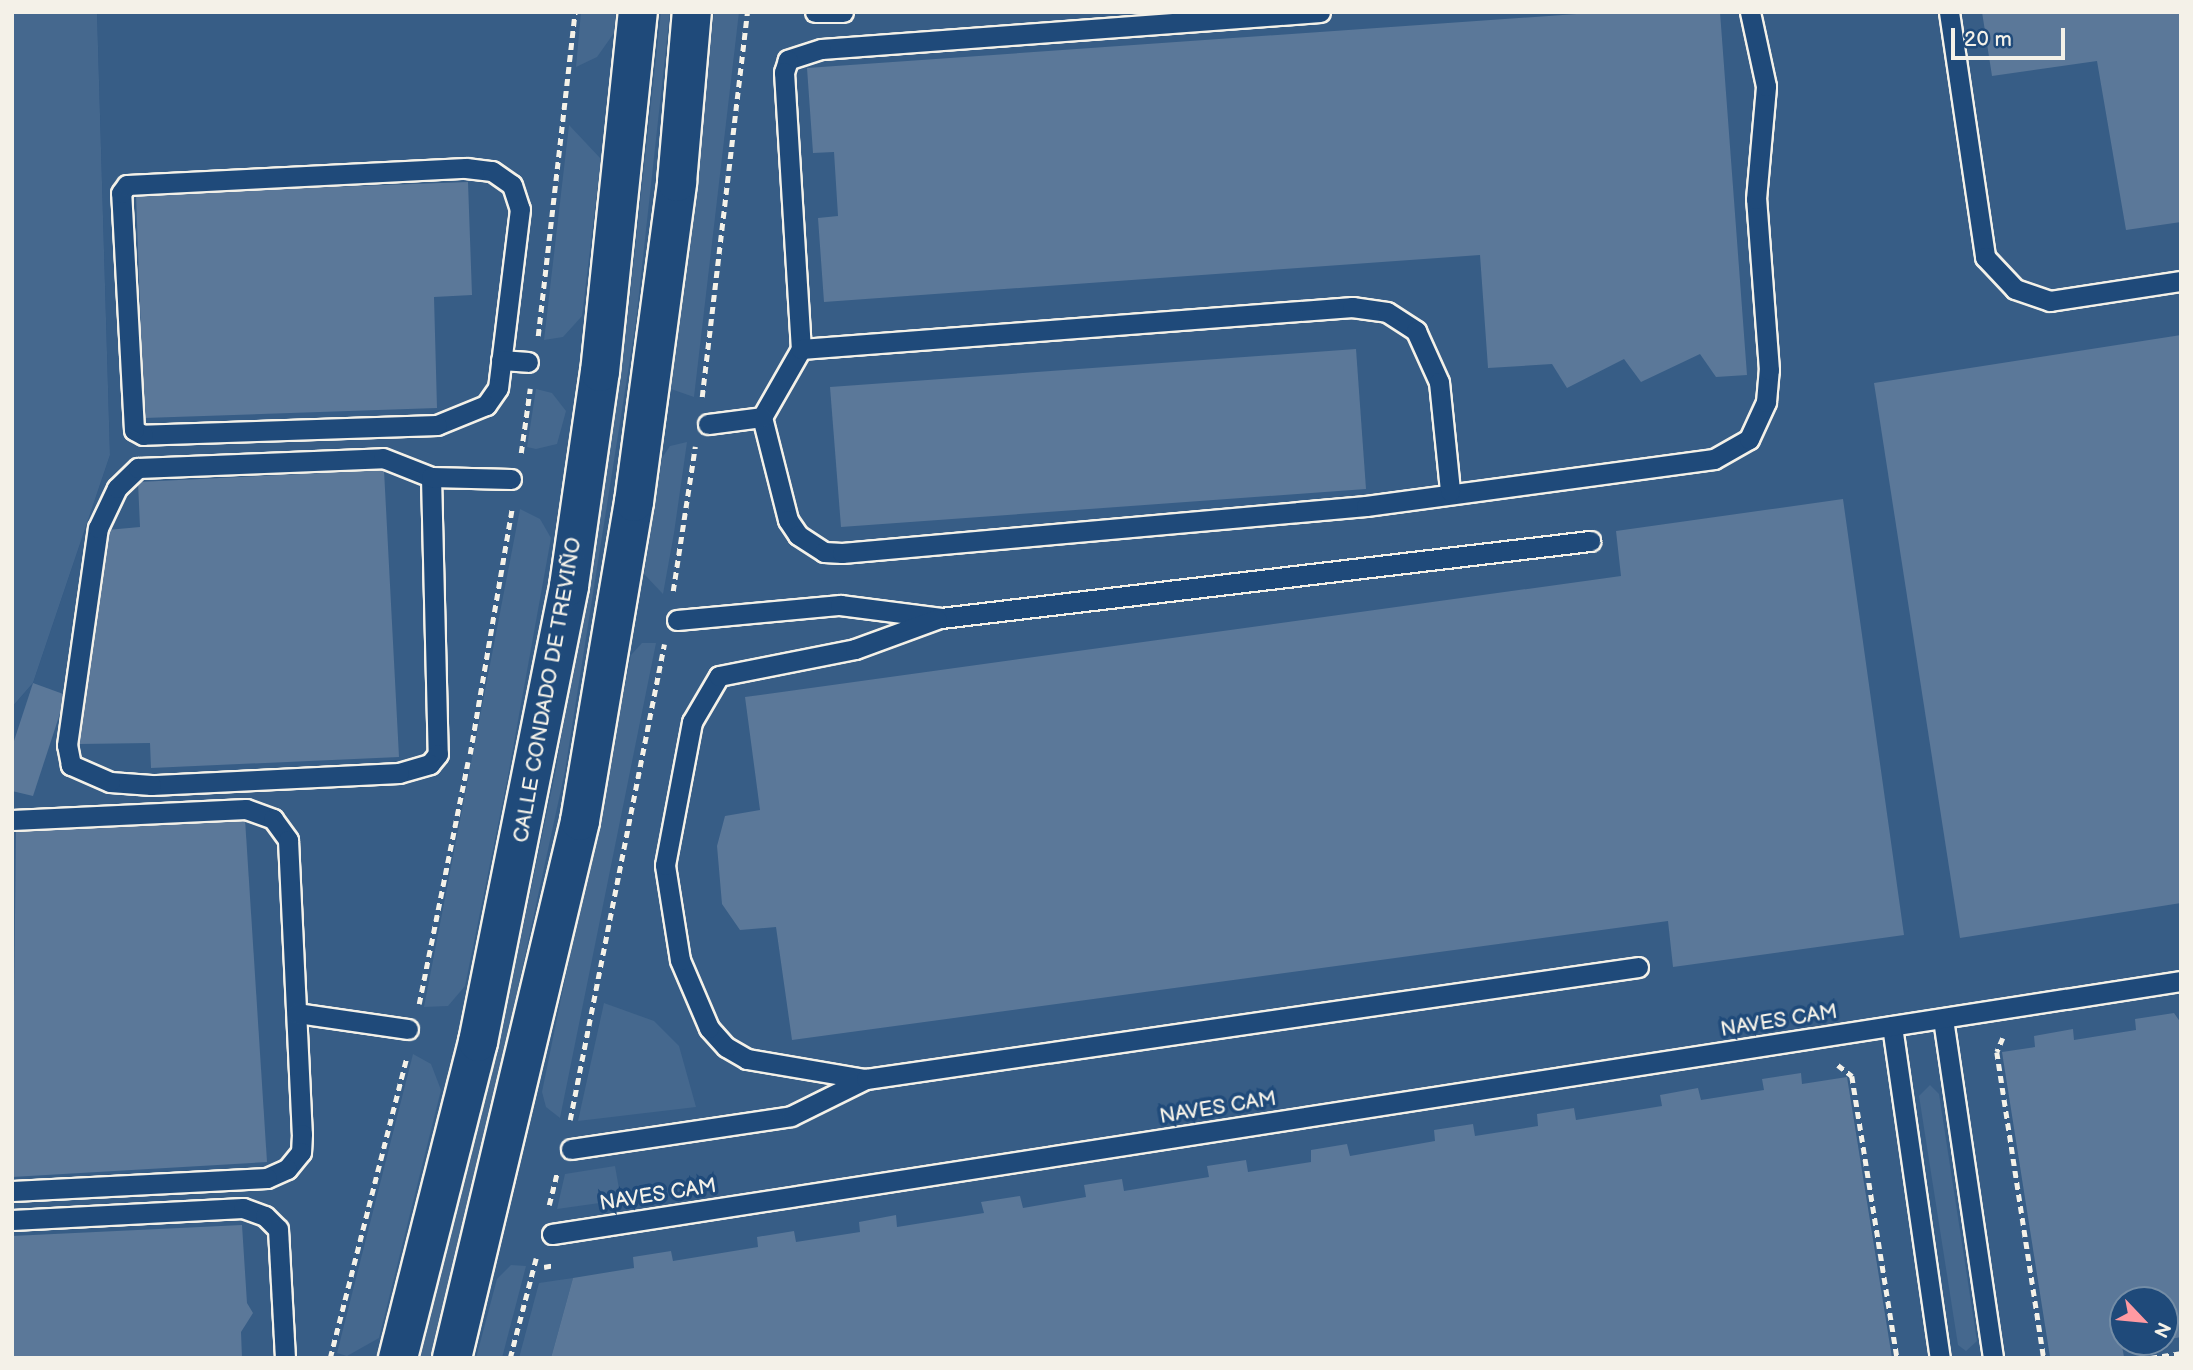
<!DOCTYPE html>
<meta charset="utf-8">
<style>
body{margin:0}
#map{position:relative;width:2193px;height:1370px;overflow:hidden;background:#28517e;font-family:"Balsamiq Sans",sans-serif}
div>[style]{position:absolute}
.built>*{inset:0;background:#375d86}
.green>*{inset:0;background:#45688e}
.building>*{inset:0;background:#5b7899}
.path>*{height:4.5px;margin-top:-2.25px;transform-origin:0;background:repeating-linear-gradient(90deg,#f4f1e8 0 7px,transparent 0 12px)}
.roads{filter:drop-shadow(2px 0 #f4f1e8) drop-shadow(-2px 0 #f4f1e8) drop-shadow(0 2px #f4f1e8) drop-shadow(0 -2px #f4f1e8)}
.service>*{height:19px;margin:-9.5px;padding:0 9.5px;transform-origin:9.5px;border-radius:9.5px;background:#1f4a7a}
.minor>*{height:38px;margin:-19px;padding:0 19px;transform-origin:19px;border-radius:19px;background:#1f4a7a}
span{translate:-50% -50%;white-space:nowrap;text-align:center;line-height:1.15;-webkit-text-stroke:7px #1f4a7a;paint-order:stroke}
.street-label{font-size:21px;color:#f4f1e8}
.frame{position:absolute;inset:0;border:14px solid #f4f1e8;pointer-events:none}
.north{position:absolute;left:2109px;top:1286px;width:70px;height:70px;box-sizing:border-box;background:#1f4a7a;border:2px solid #748da6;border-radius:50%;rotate:116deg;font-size:19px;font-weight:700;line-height:28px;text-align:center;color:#f4f1e8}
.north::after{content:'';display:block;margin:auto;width:24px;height:32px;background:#ff9aa2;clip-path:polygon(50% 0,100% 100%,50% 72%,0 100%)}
.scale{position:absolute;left:1951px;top:28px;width:114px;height:32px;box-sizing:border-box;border:4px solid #f4f1e8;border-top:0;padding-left:9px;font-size:21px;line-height:24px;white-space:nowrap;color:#f4f1e8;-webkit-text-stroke:5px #1f4a7a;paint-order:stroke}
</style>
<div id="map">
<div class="built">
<i style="clip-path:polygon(evenodd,97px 12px,2181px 12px,2181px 1358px,12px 1358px,12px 707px,33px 683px,110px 455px,97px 12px,2123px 1300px,2165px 1300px,2165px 1342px,2123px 1342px,2123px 1300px)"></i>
</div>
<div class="green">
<i style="clip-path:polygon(12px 12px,97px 12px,110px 455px,33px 683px,12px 707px)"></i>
<i style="clip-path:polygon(581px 12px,616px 12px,614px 33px,597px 57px,576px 67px)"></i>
<i style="clip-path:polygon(661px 12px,670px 12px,636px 321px,565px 771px,481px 1159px,430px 1358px,420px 1358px,503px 1022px,556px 769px,628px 313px)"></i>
<i style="clip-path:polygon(714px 12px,739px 12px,694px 397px,671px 389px)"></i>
<i style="clip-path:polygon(569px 125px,601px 159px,582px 316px,563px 337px,544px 340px)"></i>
<i style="clip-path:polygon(536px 389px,552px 393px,566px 411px,557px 444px,536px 449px,527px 447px)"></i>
<i style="clip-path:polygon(687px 442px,674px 533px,663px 594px,644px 574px,662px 458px,670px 446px)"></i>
<i style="clip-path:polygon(520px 509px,540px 519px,551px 538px,508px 776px,465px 986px,448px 1006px,424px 1007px)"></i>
<i style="clip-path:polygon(642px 643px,656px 643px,560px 1118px,546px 1107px,542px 1092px,631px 655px)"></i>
<i style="clip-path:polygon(604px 1003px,654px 1021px,679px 1046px,696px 1107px,578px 1121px)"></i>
<i style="clip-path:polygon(413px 1054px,431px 1064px,441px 1090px,379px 1338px,347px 1356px,337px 1353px)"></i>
<i style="clip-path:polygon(1930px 1085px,1939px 1094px,1977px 1341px,1966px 1351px,1958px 1345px,1919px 1096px)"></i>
<i style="clip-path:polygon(615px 1166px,621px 1200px,557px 1209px,565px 1174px)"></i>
<i style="clip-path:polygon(511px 1265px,526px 1266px,502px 1358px,476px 1358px,497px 1279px)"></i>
<i style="clip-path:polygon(573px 1278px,551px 1358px,519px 1358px,539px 1283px)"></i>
</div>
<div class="building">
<i style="clip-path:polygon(1605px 12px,1720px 12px,1747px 375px,1716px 377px,1700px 354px,1641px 382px,1624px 359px,1567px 388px,1552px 364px,1488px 368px,1480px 255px,824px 302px,818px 218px,838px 216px,834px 152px,813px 153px,807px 68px)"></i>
<i style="clip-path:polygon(1982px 12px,2181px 12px,2181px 222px,2126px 230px,2097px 61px,1992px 76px)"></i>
<i style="clip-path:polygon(468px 182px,472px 295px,434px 297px,437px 408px,144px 418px,136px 194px)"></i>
<i style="clip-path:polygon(2181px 335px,2181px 903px,1960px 938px,1874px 383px)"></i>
<i style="clip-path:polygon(1356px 349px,1366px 489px,841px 527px,830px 387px)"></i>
<i style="clip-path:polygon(384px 470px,399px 757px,151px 768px,150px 743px,79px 744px,107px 530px,140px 527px,138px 482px)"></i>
<i style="clip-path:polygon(1843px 499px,1904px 935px,1673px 967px,1668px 921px,792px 1040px,776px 927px,740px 930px,722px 904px,717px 846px,725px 816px,760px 810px,745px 697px,1621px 576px,1616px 531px)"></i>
<i style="clip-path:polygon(33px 683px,66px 695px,33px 796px,12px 791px,12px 747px)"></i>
<i style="clip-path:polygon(245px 819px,267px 1162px,12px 1177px,16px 830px)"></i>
<i style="clip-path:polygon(2174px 1013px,2181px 1023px,2181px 1337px,2165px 1340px,2165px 1300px,2123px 1300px,2123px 1342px,2140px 1344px,2122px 1346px,2124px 1357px,2050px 1357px,2002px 1052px,2035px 1047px,2034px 1036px,2073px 1029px,2074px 1040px,2136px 1030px,2135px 1019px)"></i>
<i style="clip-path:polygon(1801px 1073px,1802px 1084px,1847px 1077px,1892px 1358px,551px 1358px,573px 1278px,634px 1268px,633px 1257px,671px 1251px,673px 1261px,758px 1247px,757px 1237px,794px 1231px,796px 1242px,860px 1232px,859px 1222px,896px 1215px,897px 1227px,984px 1213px,981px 1202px,1020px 1196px,1023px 1208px,1086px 1197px,1084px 1185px,1122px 1179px,1124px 1191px,1209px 1177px,1207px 1166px,1246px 1160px,1248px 1172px,1311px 1162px,1311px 1150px,1347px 1144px,1350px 1156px,1435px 1141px,1434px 1130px,1473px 1124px,1475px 1136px,1538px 1126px,1537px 1114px,1574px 1108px,1576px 1120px,1662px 1106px,1660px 1095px,1698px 1088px,1701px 1100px,1764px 1090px,1762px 1079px)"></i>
<i style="clip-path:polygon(242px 1225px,247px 1303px,253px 1313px,241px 1332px,242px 1358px,12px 1358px,12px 1236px)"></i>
</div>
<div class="path">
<i style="left:538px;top:336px;width:326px;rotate:-83.5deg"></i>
<i style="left:702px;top:397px;width:388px;rotate:-83.3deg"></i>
<i style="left:521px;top:453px;width:65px;rotate:-82deg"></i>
<i style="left:673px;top:591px;width:146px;rotate:-81.3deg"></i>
<i style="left:470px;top:754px;width:251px;rotate:-80.3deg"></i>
<i style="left:419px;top:1004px;width:247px;rotate:-78.6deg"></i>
<i style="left:2003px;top:1038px;width:15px;rotate:113deg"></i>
<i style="left:1997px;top:1052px;width:310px;rotate:81.3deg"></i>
<i style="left:1838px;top:1065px;width:18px;rotate:38deg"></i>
<i style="left:1852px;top:1076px;width:286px;rotate:80.9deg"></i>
<i style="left:570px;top:1120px;width:485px;rotate:-78.8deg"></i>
<i style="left:549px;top:1205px;width:33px;rotate:-76deg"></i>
<i style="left:544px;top:1267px;width:10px;rotate:-11deg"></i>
<i style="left:330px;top:1358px;width:311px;rotate:-75.7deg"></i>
<i style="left:510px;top:1358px;width:103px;rotate:-75.4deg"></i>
<i style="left:2150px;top:1358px;width:31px;rotate:-9deg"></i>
</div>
<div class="roads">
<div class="service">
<i style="left:815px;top:12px;width:28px"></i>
<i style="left:1320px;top:12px;width:500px;rotate:175.76deg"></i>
<i style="left:821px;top:49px;width:35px;rotate:162deg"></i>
<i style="left:788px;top:60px;width:13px;rotate:108deg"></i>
<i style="left:784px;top:72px;width:278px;rotate:86.5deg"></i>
<i style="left:801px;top:349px;width:78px;rotate:119.8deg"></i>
<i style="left:762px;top:417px;width:106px;rotate:75.8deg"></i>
<i style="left:788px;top:520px;width:18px;rotate:56deg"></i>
<i style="left:798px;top:535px;width:31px;rotate:33deg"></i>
<i style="left:824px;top:552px;width:18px;rotate:3deg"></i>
<i style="left:842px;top:553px;width:526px;rotate:-5.13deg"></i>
<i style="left:1366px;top:506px;width:351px;rotate:-7.7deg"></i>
<i style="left:1714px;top:459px;width:40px;rotate:-29.7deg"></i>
<i style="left:1749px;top:439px;width:41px;rotate:-65.3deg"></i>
<i style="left:1766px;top:402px;width:32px;rotate:-85deg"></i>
<i style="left:1769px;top:370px;width:171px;rotate:-94.3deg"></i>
<i style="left:1756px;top:199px;width:113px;rotate:-84.9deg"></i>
<i style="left:1766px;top:86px;width:76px;rotate:-102.2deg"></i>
<i style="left:1949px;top:12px;width:248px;rotate:81.6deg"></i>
<i style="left:1985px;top:257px;width:44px;rotate:46.8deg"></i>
<i style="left:2015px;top:289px;width:37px;rotate:19deg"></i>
<i style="left:2050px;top:301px;width:133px;rotate:-8.7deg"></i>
<i style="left:466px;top:168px;width:26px;rotate:7deg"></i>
<i style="left:492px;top:171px;width:24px;rotate:35deg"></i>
<i style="left:512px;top:185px;width:25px;rotate:72deg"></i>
<i style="left:520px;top:209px;width:180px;rotate:97deg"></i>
<i style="left:498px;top:388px;width:21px;rotate:125deg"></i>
<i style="left:486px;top:405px;width:53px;rotate:157.8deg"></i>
<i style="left:437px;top:425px;width:294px;rotate:178.1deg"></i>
<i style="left:143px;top:435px;width:10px;rotate:-151deg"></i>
<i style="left:134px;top:430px;width:237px;rotate:-93.1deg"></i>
<i style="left:121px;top:193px;width:10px;rotate:-53deg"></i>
<i style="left:127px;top:185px;width:339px;rotate:-2.9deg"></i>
<i style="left:801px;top:349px;width:553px;rotate:-4.36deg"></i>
<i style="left:1352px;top:307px;width:35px;rotate:8deg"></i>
<i style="left:1387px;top:312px;width:35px;rotate:33deg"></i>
<i style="left:1416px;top:331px;width:56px;rotate:65.7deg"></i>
<i style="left:1439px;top:382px;width:110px;rotate:84.2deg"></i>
<i style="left:501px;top:360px;width:27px;rotate:4deg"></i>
<i style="left:708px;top:424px;width:54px;rotate:-7.4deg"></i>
<i style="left:431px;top:477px;width:277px;rotate:88.6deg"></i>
<i style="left:438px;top:754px;width:13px;rotate:129deg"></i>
<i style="left:430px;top:764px;width:32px;rotate:164deg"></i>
<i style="left:399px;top:773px;width:248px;rotate:177.2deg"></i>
<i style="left:151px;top:785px;width:41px;rotate:-175.8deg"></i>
<i style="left:110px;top:782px;width:43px;rotate:-156.4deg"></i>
<i style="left:71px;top:765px;width:20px;rotate:-101deg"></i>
<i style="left:67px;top:745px;width:219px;rotate:-81.9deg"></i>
<i style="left:98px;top:528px;width:44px;rotate:-64.6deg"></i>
<i style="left:117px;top:488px;width:29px;rotate:-44deg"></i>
<i style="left:138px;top:468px;width:245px;rotate:-2.3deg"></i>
<i style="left:383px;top:458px;width:52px;rotate:21.6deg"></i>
<i style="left:431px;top:477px;width:80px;rotate:1.4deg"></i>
<i style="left:677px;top:620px;width:164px;rotate:-5.3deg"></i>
<i style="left:840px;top:605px;width:102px;rotate:7.3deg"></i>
<i style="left:941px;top:618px;width:654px;rotate:-6.77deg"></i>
<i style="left:12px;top:820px;width:234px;rotate:-2.7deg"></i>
<i style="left:246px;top:809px;width:29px;rotate:20deg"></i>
<i style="left:273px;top:819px;width:26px;rotate:54deg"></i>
<i style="left:288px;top:840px;width:294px;rotate:87.3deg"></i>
<i style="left:302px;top:1134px;width:18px;rotate:93deg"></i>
<i style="left:301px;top:1152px;width:22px;rotate:129deg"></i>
<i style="left:287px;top:1169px;width:22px;rotate:156deg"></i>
<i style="left:267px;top:1178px;width:255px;rotate:177.1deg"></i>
<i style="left:297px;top:1013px;width:112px;rotate:8.2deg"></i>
<i style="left:1943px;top:1019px;width:343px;rotate:81.6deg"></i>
<i style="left:1892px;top:1026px;width:335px;rotate:81.8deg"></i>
<i style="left:865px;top:1079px;width:120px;rotate:-170.4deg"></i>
<i style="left:747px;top:1059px;width:24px;rotate:-150deg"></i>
<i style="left:726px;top:1047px;width:25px;rotate:-132deg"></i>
<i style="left:709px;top:1028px;width:74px;rotate:-113.1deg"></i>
<i style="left:680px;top:960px;width:96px;rotate:-99deg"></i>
<i style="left:665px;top:865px;width:146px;rotate:-79.3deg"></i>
<i style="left:692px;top:722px;width:53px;rotate:-59.6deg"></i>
<i style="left:719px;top:676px;width:139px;rotate:-11.2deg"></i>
<i style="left:855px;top:649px;width:87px;rotate:-20.1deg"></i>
<i style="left:571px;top:1149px;width:222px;rotate:-8.5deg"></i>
<i style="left:791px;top:1116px;width:84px;rotate:-26.3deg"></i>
<i style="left:866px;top:1079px;width:780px;rotate:-8.25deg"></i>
<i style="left:12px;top:1220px;width:231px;rotate:-3deg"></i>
<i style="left:243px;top:1208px;width:23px;rotate:20deg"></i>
<i style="left:265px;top:1216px;width:18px;rotate:45deg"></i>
<i style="left:278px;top:1229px;width:129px;rotate:86.9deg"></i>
<i style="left:552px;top:1234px;width:1649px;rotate:-8.83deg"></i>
</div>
<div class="minor">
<i style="left:398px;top:1358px;width:326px;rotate:-75.8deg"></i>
<i style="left:478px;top:1042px;width:465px;rotate:-78.7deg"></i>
<i style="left:569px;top:586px;width:216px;rotate:-81.8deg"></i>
<i style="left:600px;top:372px;width:362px;rotate:-84deg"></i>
<i style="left:452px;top:1358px;width:552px;rotate:-76.59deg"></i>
<i style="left:580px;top:821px;width:324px;rotate:-80.4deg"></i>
<i style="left:634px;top:502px;width:323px;rotate:-82.3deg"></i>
<i style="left:677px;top:182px;width:171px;rotate:-85deg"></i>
</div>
</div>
<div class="street-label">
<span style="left:548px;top:690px;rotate:-80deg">CALLE CONDADO DE TREVIÑO</span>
<span style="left:1779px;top:1021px;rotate:-9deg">NAVES CAM</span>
<span style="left:1218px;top:1108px;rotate:-9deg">NAVES CAM</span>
<span style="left:658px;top:1195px;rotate:-9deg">NAVES CAM</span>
</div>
<div class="frame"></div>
<div class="north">N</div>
<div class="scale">20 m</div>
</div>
